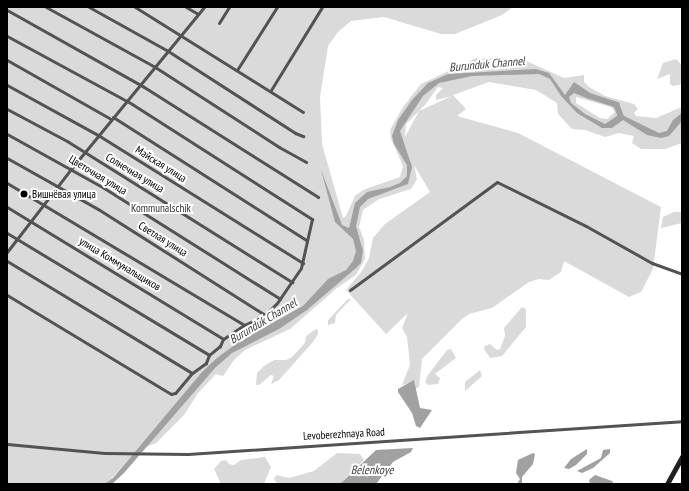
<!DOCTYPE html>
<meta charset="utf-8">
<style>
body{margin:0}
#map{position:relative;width:689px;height:491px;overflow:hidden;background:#fff;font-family:"PT Sans Narrow",sans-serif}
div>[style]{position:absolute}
.green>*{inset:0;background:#dadada}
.water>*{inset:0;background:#a1a1a1}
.river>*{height:5.5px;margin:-2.75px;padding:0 2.75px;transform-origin:2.75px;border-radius:2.75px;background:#a1a1a1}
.street>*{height:3px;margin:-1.5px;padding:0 1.5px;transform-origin:1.5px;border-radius:1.5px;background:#535353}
.secondary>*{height:4.5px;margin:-2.25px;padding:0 2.25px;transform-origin:2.25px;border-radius:2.25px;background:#202020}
.dots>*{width:11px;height:11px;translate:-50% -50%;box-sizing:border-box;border:2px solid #fff;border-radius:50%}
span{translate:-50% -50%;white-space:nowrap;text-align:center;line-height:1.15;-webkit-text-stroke:4px #fff;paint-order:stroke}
.street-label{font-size:11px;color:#000}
.poi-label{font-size:11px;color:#000}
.left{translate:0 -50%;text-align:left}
.park-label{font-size:11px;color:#313131}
.water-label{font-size:12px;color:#424242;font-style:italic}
.frame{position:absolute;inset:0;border:8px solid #000;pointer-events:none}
</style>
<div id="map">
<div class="green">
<i style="clip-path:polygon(evenodd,7px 7px,513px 7px,502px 15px,455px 34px,441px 34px,384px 17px,351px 21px,338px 32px,328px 46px,320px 97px,322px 144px,343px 218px,346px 216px,355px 196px,363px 190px,400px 177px,403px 166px,391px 139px,390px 130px,403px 107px,421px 84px,476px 58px,522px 59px,564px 78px,584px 75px,584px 82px,589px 87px,605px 96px,634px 104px,638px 109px,634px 113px,636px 116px,656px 118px,682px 107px,682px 143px,665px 149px,641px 149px,632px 143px,634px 136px,619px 133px,605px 137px,585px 130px,572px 129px,558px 114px,557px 103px,536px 90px,489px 82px,453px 95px,466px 109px,457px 116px,518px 133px,661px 207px,653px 269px,641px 292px,629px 297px,564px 261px,561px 272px,549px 280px,539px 279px,529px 282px,492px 308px,469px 314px,462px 319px,422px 359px,419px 387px,415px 389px,415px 382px,402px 385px,410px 365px,407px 337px,402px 328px,408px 313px,386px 334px,346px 290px,362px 271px,369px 258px,373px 238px,385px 224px,430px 192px,414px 165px,417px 179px,411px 189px,379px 199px,363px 210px,359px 227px,364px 240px,365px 259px,356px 275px,337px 288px,290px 329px,245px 350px,234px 360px,223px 376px,216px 374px,198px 393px,184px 415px,156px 443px,146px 447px,140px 446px,112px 478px,104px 484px,7px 484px,7px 7px,438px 87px,443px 88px,436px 95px,436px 100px,452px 96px,419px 111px,405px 137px,406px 124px,425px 105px,438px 87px,7px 7px,576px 97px,611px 107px,615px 112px,607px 119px,600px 118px,576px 103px,576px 97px)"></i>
<i style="clip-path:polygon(676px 59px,682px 65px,682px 84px,673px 86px,670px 84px,670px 74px,657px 79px,663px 63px)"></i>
<i style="clip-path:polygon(674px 212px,682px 212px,682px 223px,661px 228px,663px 217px)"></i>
<i style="clip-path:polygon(348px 299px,351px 299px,336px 315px,335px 323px,328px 325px,328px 320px)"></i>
<i style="clip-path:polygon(522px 307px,526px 309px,526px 327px,502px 356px,490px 358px,484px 349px,485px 346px,490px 344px,497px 350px,500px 349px,505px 336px,504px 328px)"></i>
<i style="clip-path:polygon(316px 329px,318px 330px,318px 334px,313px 342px,279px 380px,271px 384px,274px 376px,271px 375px,259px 385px,256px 385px,257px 373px,264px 366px,274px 360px,286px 360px,292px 357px,305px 343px,306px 336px)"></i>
<i style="clip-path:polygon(451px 349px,456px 358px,435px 374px,440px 378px,438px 384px,428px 385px,425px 382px,428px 375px,447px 350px)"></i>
<i style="clip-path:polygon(480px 370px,482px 376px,465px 391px,465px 382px)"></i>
<i style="clip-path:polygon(337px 453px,360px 454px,364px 460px,340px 484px,279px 484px,275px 481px,274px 478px,277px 475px,289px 478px,314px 471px)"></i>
<i style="clip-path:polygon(265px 457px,271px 467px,264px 484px,221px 484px,214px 469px,221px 461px,226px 460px,229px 464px,234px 465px,241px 460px)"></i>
</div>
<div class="water">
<i style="clip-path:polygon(536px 69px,549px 73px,565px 95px,574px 82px,596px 97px,595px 100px,589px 99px,574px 93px,569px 97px,571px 103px,585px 114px,605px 124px,620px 114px,659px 133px,667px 131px,673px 120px,682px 113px,682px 121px,669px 136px,661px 138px,647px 135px,623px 120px,612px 128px,602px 128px,577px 113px,561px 96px,550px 79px,539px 74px,472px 76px,439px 83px,423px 96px,400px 131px,412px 167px,408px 184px,368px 199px,360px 207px,356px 226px,363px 251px,361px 263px,356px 268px,307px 310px,279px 329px,232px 353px,215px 368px,124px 473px,112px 484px,104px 484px,113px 478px,202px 372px,217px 358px,240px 341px,303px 306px,328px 279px,346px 270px,353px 261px,356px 251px,353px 239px,335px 222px,321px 170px,342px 225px,349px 228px,355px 203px,367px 192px,390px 187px,400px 183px,407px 176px,407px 165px,394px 144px,392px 136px,398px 120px,412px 100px,428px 83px,448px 74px)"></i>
<i style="clip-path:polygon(414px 380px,420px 408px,432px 410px,420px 428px,416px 426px,412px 413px,398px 392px,398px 389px)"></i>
<i style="clip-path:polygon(413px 448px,411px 452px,393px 462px,376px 484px,340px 484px,376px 450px)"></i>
<i style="clip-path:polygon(587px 449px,587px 454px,576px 465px,569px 469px,564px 468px,571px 459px)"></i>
<i style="clip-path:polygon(610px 449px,610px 453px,593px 468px,582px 473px,577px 471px,601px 458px,603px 450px)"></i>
<i style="clip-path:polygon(533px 453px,535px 454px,533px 464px,522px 477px,522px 484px,517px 484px,520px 479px,516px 473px,518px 460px)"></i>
<i style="clip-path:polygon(595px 475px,612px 481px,614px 484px,590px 484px,589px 480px)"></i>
</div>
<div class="river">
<i style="left:590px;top:96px;width:28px;rotate:18deg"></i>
<i style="left:617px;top:105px;width:12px;rotate:70deg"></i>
</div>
<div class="street">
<i style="left:46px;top:7px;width:124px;rotate:28.8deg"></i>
<i style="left:155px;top:67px;width:148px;rotate:32.8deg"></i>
<i style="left:279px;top:147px;width:31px;rotate:29deg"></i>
<i style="left:89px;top:7px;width:90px;rotate:29.1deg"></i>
<i style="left:168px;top:51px;width:151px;rotate:32.8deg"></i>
<i style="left:295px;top:133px;width:9px;rotate:21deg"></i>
<i style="left:135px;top:7px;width:198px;rotate:32deg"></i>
<i style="left:186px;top:7px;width:14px;rotate:30deg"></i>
<i style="left:7px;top:10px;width:157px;rotate:29.3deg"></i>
<i style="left:144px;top:87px;width:206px;rotate:32.3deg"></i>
<i style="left:219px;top:23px;width:19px;rotate:-58deg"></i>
<i style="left:7px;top:36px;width:142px;rotate:28.5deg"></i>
<i style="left:132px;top:104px;width:214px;rotate:32.6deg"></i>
<i style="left:312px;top:219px;width:50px;rotate:102.7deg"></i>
<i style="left:301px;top:268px;width:42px;rotate:124.4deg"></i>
<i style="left:277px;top:303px;width:20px;rotate:135deg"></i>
<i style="left:263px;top:317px;width:21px;rotate:157deg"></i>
<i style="left:244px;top:325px;width:25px;rotate:146deg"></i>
<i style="left:223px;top:339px;width:8px;rotate:113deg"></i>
<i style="left:220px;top:346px;width:14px;rotate:141deg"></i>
<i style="left:209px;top:355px;width:9px;rotate:111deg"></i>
<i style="left:206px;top:363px;width:17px;rotate:144deg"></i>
<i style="left:192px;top:373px;width:26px;rotate:130deg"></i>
<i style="left:175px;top:393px;width:4px;rotate:166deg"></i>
<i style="left:171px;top:394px;width:192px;rotate:-148.9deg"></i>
<i style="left:7px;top:60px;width:120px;rotate:29.6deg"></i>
<i style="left:237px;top:70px;width:75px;rotate:-57.6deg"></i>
<i style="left:7px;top:85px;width:104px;rotate:28.8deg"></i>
<i style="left:98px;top:135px;width:242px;rotate:32deg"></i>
<i style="left:271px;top:90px;width:97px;rotate:-58.4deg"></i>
<i style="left:7px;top:109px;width:68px;rotate:28.1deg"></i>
<i style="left:67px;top:141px;width:266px;rotate:32.1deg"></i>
<i style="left:113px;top:117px;width:229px;rotate:32.5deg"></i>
<i style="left:7px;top:134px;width:111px;rotate:29.1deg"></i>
<i style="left:104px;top:188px;width:208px;rotate:32.2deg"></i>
<i style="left:7px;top:158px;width:104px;rotate:29.3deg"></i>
<i style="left:98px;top:209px;width:198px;rotate:32.4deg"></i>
<i style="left:7px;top:183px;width:276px;rotate:30.9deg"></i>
<i style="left:7px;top:207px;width:253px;rotate:31.4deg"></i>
<i style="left:7px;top:233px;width:236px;rotate:31.1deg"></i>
<i style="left:7px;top:252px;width:105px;rotate:-52.4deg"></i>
<i style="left:71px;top:169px;width:210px;rotate:-50.6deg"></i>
<i style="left:7px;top:261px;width:216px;rotate:31.2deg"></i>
<i style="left:350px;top:290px;width:182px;rotate:-36.3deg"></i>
<i style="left:497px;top:182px;width:99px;rotate:26.3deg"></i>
<i style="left:586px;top:226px;width:76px;rotate:29.3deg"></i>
<i style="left:652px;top:263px;width:32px;rotate:20deg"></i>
<i style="left:7px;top:444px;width:98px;rotate:5.2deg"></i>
<i style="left:105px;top:453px;width:83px;rotate:0.7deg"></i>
<i style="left:188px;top:454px;width:495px;rotate:-3.8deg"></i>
</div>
<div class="secondary">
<i style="left:667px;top:484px;width:31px;rotate:-61deg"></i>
</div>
<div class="dots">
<i style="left:24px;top:194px;background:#000"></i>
</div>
<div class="street-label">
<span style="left:161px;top:164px;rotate:32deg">Майская улица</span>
<span style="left:135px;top:173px;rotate:31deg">Солнечная улица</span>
<span style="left:98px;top:175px;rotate:31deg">Цветочная улица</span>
<span style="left:163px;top:239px;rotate:32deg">Светлая улица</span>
<span style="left:120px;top:264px;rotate:31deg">улица Коммунальщиков</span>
<span style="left:344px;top:434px;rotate:-3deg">Levoberezhnaya Road</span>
</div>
<div class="poi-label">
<span class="left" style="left:32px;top:194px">Вишнёвая улица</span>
</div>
<div class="park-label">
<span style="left:161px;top:208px">Kommunalschik</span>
</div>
<div class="water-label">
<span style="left:487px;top:64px;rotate:-5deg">Burunduk Channel</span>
<span style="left:263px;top:321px;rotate:-31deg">Burunduk Channel</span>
<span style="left:372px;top:470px">Belenkoye</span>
</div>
<div class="frame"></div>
</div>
